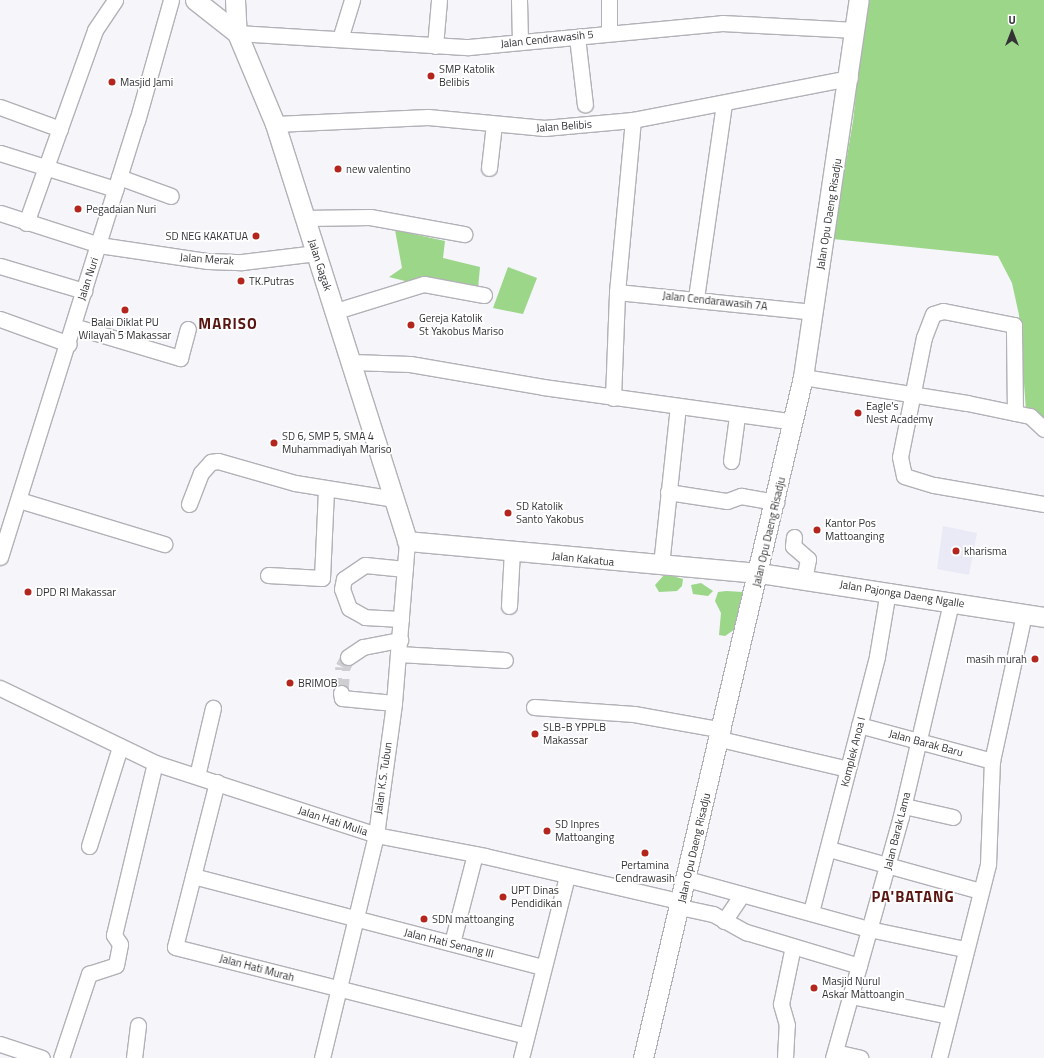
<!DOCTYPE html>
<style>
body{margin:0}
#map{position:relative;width:1044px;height:1058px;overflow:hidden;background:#f5f5fa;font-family:"Titillium Web",sans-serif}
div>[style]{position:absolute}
.built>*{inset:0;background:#eae9f6}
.green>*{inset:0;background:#9bd689}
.minor-tunnel>*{height:15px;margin-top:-7.5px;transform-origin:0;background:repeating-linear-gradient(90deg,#ceced3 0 15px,transparent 0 23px)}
.roads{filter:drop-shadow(1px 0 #b2b1b7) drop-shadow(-1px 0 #b2b1b7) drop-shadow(0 1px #b2b1b7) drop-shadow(0 -1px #b2b1b7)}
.minor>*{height:15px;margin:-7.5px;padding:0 7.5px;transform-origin:7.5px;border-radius:7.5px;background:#fff}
.major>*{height:19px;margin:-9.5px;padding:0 9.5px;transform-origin:9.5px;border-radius:9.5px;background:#fff}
.dots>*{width:11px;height:11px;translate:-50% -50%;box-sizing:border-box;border:2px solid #fff;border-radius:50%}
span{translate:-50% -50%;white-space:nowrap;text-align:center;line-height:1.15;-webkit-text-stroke:3.5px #fff;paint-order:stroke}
.street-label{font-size:11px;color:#333235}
.poi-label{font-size:11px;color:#333235}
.left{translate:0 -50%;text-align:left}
.right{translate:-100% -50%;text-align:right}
.district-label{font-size:15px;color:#591611;font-weight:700;letter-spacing:1px}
.north{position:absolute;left:992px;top:12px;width:40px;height:40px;-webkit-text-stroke:3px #fff;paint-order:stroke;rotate:0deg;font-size:11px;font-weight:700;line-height:16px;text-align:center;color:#333235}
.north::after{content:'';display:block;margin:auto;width:14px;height:18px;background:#333235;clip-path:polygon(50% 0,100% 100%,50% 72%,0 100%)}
</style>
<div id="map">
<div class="built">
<i style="clip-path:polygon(943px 526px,977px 533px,969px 575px,937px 569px)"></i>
</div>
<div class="green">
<i style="clip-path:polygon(866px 0,1044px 0,1044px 425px,1027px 424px,1019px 315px,1012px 283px,998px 256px,833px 239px,853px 121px)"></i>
<i style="clip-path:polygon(395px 230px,445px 241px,443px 258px,480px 267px,477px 299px,389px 277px,402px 268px)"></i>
<i style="clip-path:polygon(508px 267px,537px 278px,523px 314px,493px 308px)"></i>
<i style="clip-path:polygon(665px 574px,683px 579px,682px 586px,677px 591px,659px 592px,655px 585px)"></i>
<i style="clip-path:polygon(701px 583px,713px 591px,708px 596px,693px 594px,691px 585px)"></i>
<i style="clip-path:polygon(726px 591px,743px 592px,741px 625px,725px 636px,719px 635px,721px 613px,715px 601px,718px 592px)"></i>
</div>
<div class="minor-tunnel">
<i style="left:341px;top:693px;width:26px;rotate:-86deg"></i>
<i style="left:343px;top:667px;width:11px;rotate:-63deg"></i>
</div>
<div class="roads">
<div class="minor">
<i style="left:519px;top:0;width:42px;rotate:88.6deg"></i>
<i style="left:609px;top:0;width:33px;rotate:90deg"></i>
<i style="left:237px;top:33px;width:232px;rotate:3.5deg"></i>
<i style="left:469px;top:47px;width:254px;rotate:-5.4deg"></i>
<i style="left:722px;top:23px;width:134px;rotate:3deg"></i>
<i style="left:577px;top:37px;width:68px;rotate:83.3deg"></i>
<i style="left:340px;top:39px;width:41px;rotate:-72.9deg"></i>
<i style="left:435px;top:46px;width:46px;rotate:-85deg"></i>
<i style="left:0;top:107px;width:64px;rotate:20.1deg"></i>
<i style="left:275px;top:124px;width:153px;rotate:-2.6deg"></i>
<i style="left:428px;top:117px;width:117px;rotate:5.4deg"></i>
<i style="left:544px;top:128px;width:89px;rotate:-5.1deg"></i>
<i style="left:633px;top:120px;width:221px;rotate:-11deg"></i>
<i style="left:0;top:153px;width:121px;rotate:17.4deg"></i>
<i style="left:489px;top:168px;width:44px;rotate:-83.5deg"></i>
<i style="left:119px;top:177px;width:55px;rotate:20.1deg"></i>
<i style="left:0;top:213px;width:104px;rotate:17.9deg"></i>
<i style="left:99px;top:245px;width:110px;rotate:8.4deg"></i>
<i style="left:208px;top:261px;width:34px;rotate:2deg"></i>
<i style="left:242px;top:262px;width:75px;rotate:-6.9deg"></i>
<i style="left:305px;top:218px;width:65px;rotate:-0.9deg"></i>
<i style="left:370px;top:217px;width:96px;rotate:10.3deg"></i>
<i style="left:26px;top:223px;width:205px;rotate:-70.3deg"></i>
<i style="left:95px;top:30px;width:36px;rotate:-56deg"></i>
<i style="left:0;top:266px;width:88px;rotate:16.6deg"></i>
<i style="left:617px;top:292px;width:197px;rotate:5.8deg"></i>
<i style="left:696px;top:298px;width:196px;rotate:-81.8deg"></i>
<i style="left:336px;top:311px;width:92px;rotate:-17.1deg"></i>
<i style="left:424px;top:284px;width:61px;rotate:10.4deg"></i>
<i style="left:0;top:319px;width:73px;rotate:19.9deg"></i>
<i style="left:73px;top:326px;width:112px;rotate:16.7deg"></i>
<i style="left:180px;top:358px;width:30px;rotate:-75deg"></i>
<i style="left:352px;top:362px;width:58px;rotate:2deg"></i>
<i style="left:410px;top:364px;width:135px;rotate:9.8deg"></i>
<i style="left:543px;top:387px;width:253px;rotate:7.9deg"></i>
<i style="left:803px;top:377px;width:166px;rotate:9deg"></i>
<i style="left:967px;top:403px;width:64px;rotate:11.7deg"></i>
<i style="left:1030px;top:416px;width:19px;rotate:43deg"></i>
<i style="left:613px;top:398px;width:106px;rotate:-87.8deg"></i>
<i style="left:617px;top:292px;width:173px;rotate:-84.7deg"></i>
<i style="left:1015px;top:413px;width:88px;rotate:-90.7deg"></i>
<i style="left:1014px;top:325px;width:72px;rotate:-168.8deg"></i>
<i style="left:943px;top:311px;width:10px;rotate:163deg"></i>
<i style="left:933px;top:314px;width:25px;rotate:111deg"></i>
<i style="left:924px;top:337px;width:122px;rotate:101.3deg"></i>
<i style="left:900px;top:457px;width:19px;rotate:78deg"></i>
<i style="left:904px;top:476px;width:31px;rotate:17deg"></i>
<i style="left:934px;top:485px;width:112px;rotate:9.8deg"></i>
<i style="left:731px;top:461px;width:45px;rotate:-82.4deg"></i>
<i style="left:668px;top:492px;width:60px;rotate:8.7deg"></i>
<i style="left:727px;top:501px;width:15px;rotate:-20deg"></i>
<i style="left:741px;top:496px;width:36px;rotate:10deg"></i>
<i style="left:19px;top:500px;width:152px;rotate:16.9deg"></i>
<i style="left:189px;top:504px;width:33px;rotate:-69deg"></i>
<i style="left:201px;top:473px;width:15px;rotate:-48deg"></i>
<i style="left:211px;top:462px;width:7px;rotate:-8deg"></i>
<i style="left:218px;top:461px;width:80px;rotate:15.9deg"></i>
<i style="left:295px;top:483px;width:101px;rotate:9.1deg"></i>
<i style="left:794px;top:537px;width:9px;rotate:96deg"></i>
<i style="left:793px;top:546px;width:20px;rotate:41deg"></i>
<i style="left:808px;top:559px;width:20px;rotate:101deg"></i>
<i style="left:0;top:557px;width:457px;rotate:-72.6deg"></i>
<i style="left:137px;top:121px;width:126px;rotate:-74.3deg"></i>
<i style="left:661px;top:565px;width:159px;rotate:-83.9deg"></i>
<i style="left:268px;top:575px;width:54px;rotate:3.2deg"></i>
<i style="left:322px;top:578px;width:89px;rotate:-87.4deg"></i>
<i style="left:509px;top:606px;width:55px;rotate:-86.9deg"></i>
<i style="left:401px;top:619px;width:36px;rotate:-177deg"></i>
<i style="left:365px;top:617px;width:18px;rotate:-151deg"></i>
<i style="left:349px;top:608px;width:20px;rotate:-110deg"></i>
<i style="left:342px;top:589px;width:10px;rotate:-79deg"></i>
<i style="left:344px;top:579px;width:25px;rotate:-34deg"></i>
<i style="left:365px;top:565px;width:40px;rotate:5.7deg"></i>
<i style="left:398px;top:654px;width:107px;rotate:3.2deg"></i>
<i style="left:348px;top:657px;width:18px;rotate:-34deg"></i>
<i style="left:363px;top:647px;width:38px;rotate:-11deg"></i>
<i style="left:0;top:688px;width:172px;rotate:25.8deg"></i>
<i style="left:155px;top:763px;width:232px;rotate:18deg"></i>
<i style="left:376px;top:835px;width:111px;rotate:10.9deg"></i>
<i style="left:485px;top:856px;width:202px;rotate:13.1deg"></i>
<i style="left:341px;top:693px;width:5px;rotate:79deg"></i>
<i style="left:342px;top:698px;width:52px;rotate:5.5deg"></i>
<i style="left:534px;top:707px;width:100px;rotate:4deg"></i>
<i style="left:634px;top:714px;width:90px;rotate:10.2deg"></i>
<i style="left:859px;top:725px;width:138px;rotate:15.1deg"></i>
<i style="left:720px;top:739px;width:131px;rotate:13.2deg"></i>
<i style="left:197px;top:776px;width:70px;rotate:-76.8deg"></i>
<i style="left:217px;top:782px;width:170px;rotate:104.3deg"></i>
<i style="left:175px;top:947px;width:362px;rotate:14.2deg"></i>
<i style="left:904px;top:806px;width:50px;rotate:12.7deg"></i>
<i style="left:89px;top:846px;width:104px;rotate:-72.6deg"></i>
<i style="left:829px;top:849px;width:157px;rotate:15.5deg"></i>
<i style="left:193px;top:876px;width:362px;rotate:14.6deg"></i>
<i style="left:687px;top:879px;width:189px;rotate:15.4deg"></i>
<i style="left:869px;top:929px;width:98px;rotate:11.8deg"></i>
<i style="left:680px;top:907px;width:34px;rotate:12deg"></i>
<i style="left:713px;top:914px;width:38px;rotate:29deg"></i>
<i style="left:746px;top:932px;width:118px;rotate:16.7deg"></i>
<i style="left:811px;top:912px;width:264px;rotate:-75.5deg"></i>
<i style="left:877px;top:656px;width:66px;rotate:-80.4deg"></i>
<i style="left:724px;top:921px;width:32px;rotate:-56deg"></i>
<i style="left:452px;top:943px;width:92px;rotate:-75.5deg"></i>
<i style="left:851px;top:996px;width:100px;rotate:11.5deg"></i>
<i style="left:0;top:1044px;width:44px;rotate:18.4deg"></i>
<i style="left:835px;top:1052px;width:26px;rotate:13deg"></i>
<i style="left:61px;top:1058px;width:89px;rotate:-71.6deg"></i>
<i style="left:89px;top:974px;width:28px;rotate:-18deg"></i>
<i style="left:116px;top:965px;width:21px;rotate:-79deg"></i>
<i style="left:120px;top:944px;width:11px;rotate:-124deg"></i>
<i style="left:114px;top:935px;width:177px;rotate:-76.6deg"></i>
<i style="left:134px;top:1058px;width:33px;rotate:-83deg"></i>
<i style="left:322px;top:1058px;width:229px;rotate:-76.4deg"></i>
<i style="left:376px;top:835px;width:133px;rotate:-82.2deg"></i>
<i style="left:394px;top:703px;width:163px;rotate:-85.4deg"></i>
<i style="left:521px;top:1058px;width:188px;rotate:-75.8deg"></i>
<i style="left:785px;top:1058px;width:33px;rotate:-87deg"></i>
<i style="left:787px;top:1025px;width:22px;rotate:-106deg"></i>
<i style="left:781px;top:1004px;width:59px;rotate:-78.3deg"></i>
<i style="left:833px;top:1058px;width:251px;rotate:-74.3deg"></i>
<i style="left:901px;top:816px;width:220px;rotate:-76.8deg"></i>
<i style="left:939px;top:1058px;width:200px;rotate:-75.8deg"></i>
<i style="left:988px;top:864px;width:103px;rotate:-87.8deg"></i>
<i style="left:992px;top:761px;width:150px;rotate:-77.7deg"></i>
</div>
<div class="major">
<i style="left:195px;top:0;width:53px;rotate:38.2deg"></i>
<i style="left:235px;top:0;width:33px;rotate:87deg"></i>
<i style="left:237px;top:33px;width:99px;rotate:67.3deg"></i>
<i style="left:275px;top:124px;width:437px;rotate:72.4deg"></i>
<i style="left:407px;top:541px;width:354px;rotate:5.2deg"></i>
<i style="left:760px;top:573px;width:287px;rotate:8.8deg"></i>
<i style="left:643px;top:1058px;width:700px;rotate:-76.78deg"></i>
<i style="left:803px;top:377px;width:381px;rotate:-81.6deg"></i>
</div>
</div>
<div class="dots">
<i style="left:431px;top:76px;background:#b4251e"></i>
<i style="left:112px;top:82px;background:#b4251e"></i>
<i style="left:338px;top:169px;background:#b4251e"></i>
<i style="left:78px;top:209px;background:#b4251e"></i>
<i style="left:256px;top:236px;background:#b4251e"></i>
<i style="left:241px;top:281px;background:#b4251e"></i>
<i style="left:125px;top:310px;background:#b4251e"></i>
<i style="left:411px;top:325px;background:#b4251e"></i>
<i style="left:858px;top:413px;background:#b4251e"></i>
<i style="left:274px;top:443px;background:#b4251e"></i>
<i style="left:508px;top:513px;background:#b4251e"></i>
<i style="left:817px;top:530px;background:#b4251e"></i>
<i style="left:956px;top:551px;background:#b4251e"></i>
<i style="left:28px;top:592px;background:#b4251e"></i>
<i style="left:1035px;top:659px;background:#b4251e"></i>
<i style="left:290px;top:683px;background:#b4251e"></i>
<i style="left:535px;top:734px;background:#b4251e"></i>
<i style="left:547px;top:831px;background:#b4251e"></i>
<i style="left:645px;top:853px;background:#b4251e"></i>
<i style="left:503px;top:897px;background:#b4251e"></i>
<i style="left:424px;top:919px;background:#b4251e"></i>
<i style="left:814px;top:988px;background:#b4251e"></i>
</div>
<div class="street-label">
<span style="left:547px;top:39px;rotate:-6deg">Jalan Cendrawasih 5</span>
<span style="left:564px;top:126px;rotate:-4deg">Jalan Belibis</span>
<span style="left:829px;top:214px;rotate:-81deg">Jalan Opu Daeng Risadju</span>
<span style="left:207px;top:259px;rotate:4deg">Jalan Merak</span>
<span style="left:320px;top:265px;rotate:72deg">Jalan Gagak</span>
<span style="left:88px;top:279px;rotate:-72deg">Jalan Nuri</span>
<span style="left:715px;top:301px;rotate:6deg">Jalan Cendarawasih 7A</span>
<span style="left:769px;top:532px;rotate:-77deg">Jalan Opu Daeng Risadju</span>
<span style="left:583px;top:559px;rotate:6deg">Jalan Kakatua</span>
<span style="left:902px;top:594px;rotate:9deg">Jalan Pajonga Daeng Ngalle</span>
<span style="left:926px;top:743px;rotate:15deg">Jalan Barak Baru</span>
<span style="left:853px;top:752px;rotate:-76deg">Komplek Anoa I</span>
<span style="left:383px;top:778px;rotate:-82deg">Jalan K.S. Tubun</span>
<span style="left:333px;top:821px;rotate:18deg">Jalan Hati Mulia</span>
<span style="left:897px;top:831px;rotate:-76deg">Jalan Barak Lama</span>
<span style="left:694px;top:848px;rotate:-77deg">Jalan Opu Daeng Risadju</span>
<span style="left:449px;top:943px;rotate:14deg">Jalan Hati Senang III</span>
<span style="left:257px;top:968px;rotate:15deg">Jalan Hati Murah</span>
</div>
<div class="poi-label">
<span class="left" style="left:439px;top:76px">SMP Katolik<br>Belibis</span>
<span class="left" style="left:120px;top:82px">Masjid Jami</span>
<span class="left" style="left:346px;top:169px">new valentino</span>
<span class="left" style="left:86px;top:209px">Pegadaian Nuri</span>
<span class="right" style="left:248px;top:236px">SD NEG KAKATUA</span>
<span class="left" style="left:249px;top:281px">TK.Putras</span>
<span class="left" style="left:419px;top:325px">Gereja Katolik<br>St Yakobus Mariso</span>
<span style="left:125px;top:329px">Balai Diklat PU<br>Wilayah 5 Makassar</span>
<span class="left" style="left:866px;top:413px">Eagle's<br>Nest Academy</span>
<span class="left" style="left:282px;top:443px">SD 6, SMP 5, SMA 4<br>Muhammadiyah Mariso</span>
<span class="left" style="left:516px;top:513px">SD Katolik<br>Santo Yakobus</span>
<span class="left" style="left:825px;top:530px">Kantor Pos<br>Mattoanging</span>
<span class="left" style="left:964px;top:551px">kharisma</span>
<span class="left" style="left:36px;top:592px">DPD RI Makassar</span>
<span class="right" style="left:1027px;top:659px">masih murah</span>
<span class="left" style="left:298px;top:683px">BRIMOB</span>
<span class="left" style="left:543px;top:734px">SLB-B YPPLB<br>Makassar</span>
<span class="left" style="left:555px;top:831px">SD Inpres<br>Mattoanging</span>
<span style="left:645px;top:872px">Pertamina<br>Cendrawasih</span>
<span class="left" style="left:511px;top:897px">UPT Dinas<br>Pendidikan</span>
<span class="left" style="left:432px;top:919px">SDN mattoanging</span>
<span class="left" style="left:822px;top:988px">Masjid Nurul<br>Askar Mattoangin</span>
</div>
<div class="district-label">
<span style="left:228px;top:324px">MARISO</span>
<span style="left:913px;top:897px">PA'BATANG</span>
</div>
<div class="north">U</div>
</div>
